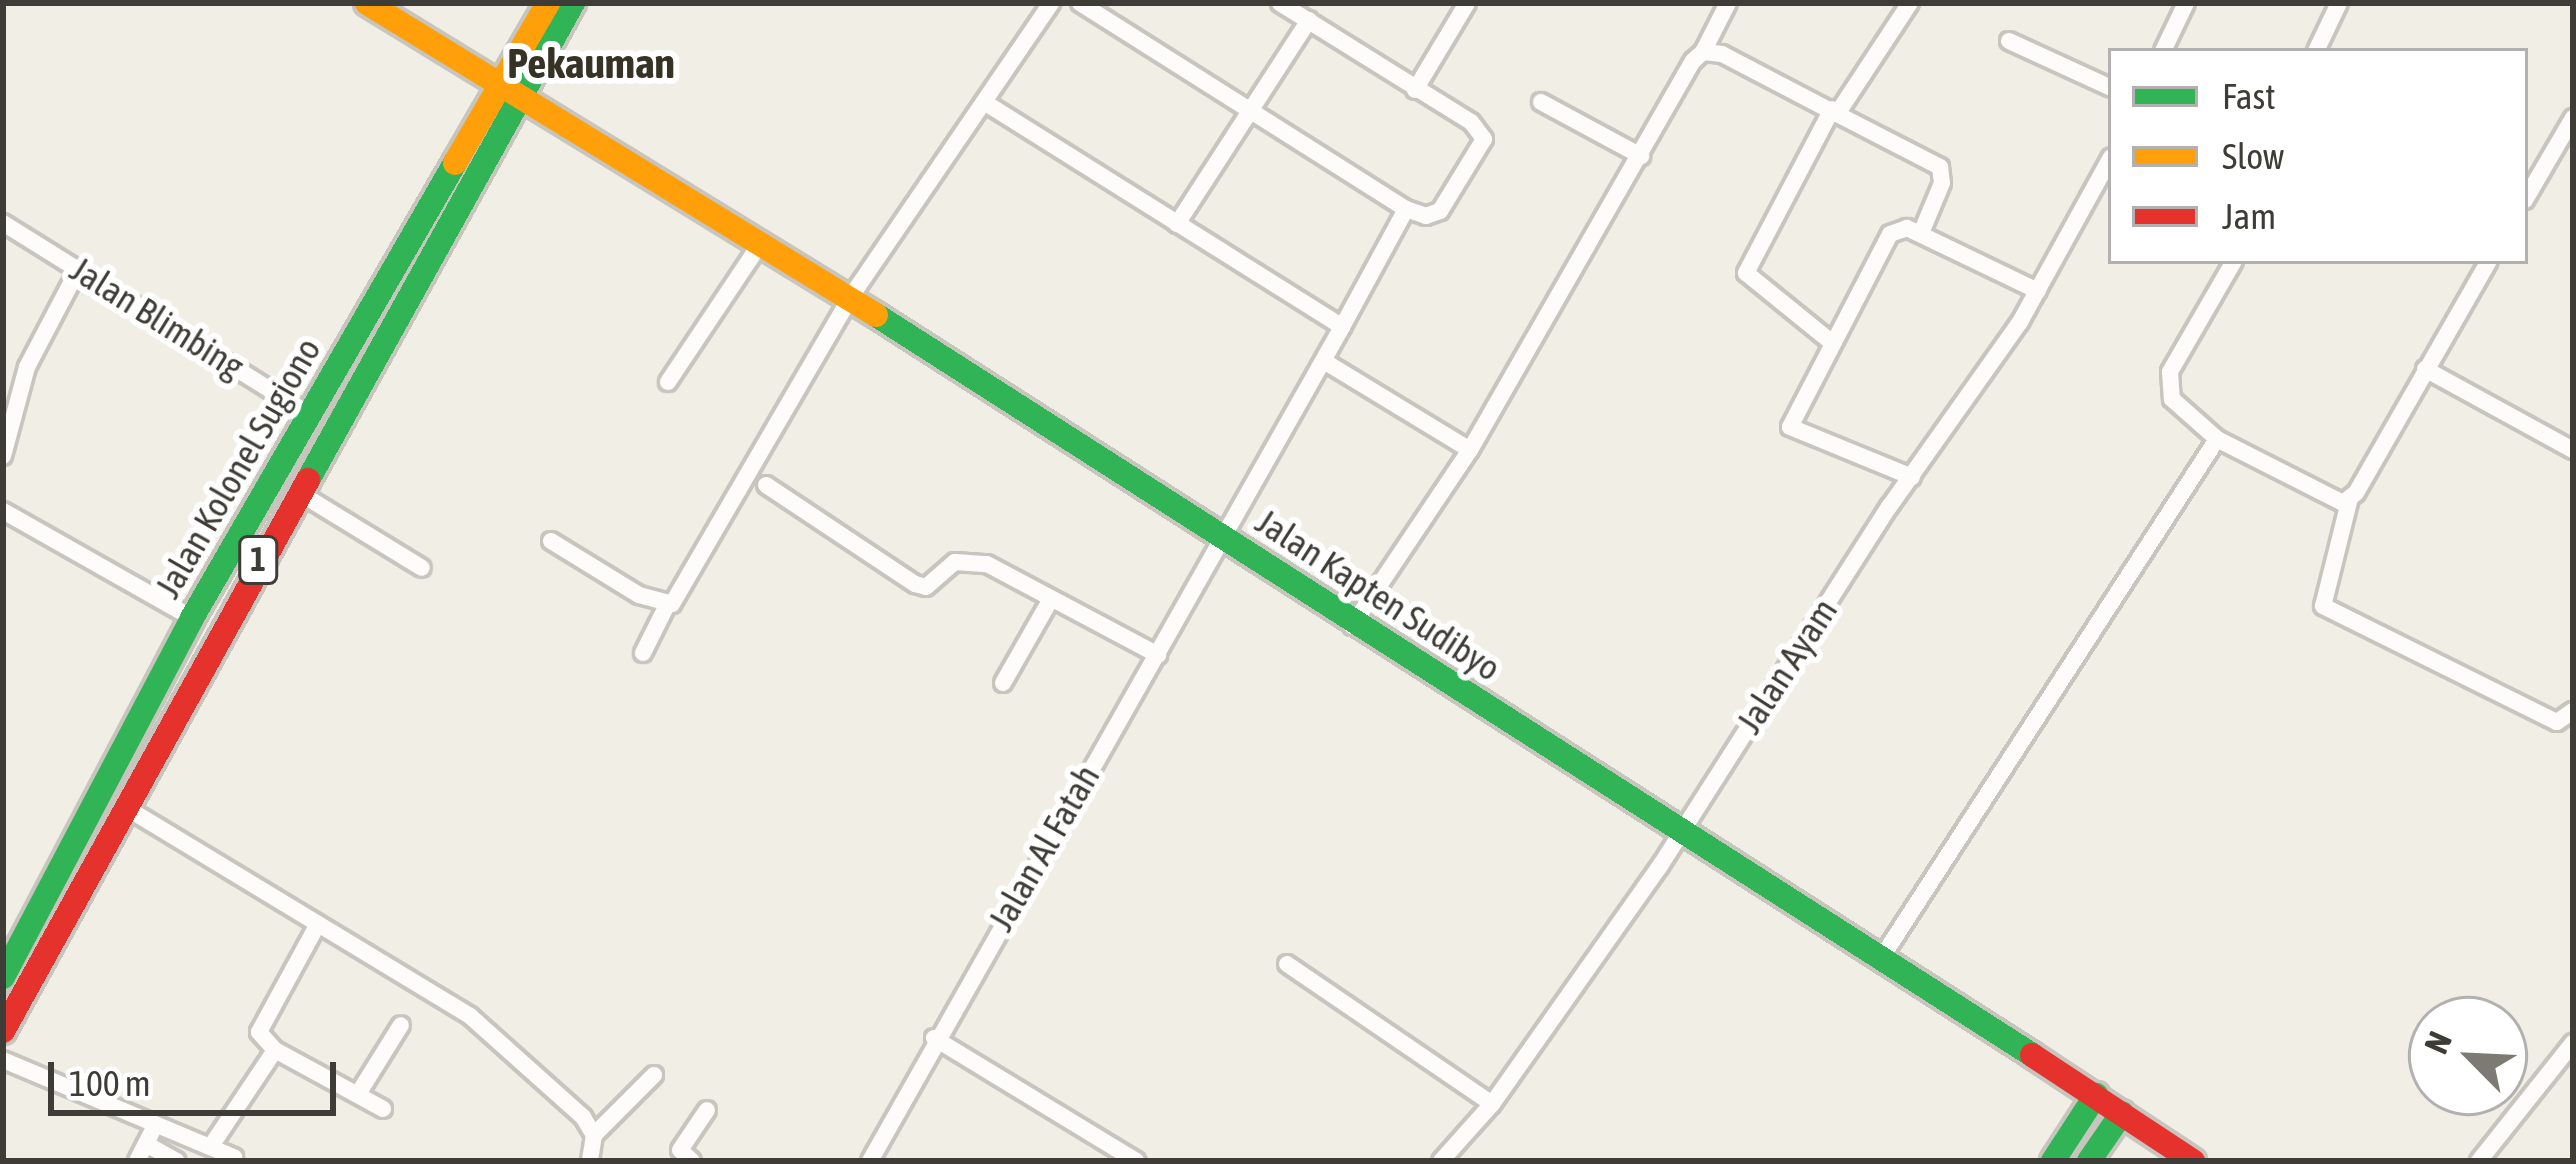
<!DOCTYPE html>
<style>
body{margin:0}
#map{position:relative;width:2576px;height:1164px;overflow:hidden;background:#f0eee5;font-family:"Asap Condensed",sans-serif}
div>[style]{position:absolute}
.roads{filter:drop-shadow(3px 0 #c7c5be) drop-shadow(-3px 0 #c7c5be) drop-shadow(0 3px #c7c5be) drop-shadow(0 -3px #c7c5be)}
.street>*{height:16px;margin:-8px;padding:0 8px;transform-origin:8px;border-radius:8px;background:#fdfcfb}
.fast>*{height:24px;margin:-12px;padding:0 12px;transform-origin:12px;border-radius:12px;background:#30b455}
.slow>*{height:24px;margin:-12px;padding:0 12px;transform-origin:12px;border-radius:12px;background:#ff9f0a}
.jam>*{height:24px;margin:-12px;padding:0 12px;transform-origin:12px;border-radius:12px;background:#e5322d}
span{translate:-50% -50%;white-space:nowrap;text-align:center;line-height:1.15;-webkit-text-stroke:12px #fff;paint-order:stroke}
.shield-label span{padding:3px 9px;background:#fff;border:3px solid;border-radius:9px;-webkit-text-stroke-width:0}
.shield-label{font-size:33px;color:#3e3c36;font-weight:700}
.street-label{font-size:36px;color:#3e3c36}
.quarter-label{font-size:42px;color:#363326;font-weight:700}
.frame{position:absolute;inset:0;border:6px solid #3e3c36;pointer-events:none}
.legend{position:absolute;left:2108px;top:48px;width:420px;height:216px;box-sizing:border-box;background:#fff;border:3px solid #b2b1af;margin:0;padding:15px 21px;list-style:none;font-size:36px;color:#3e3c36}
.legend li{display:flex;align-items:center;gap:24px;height:60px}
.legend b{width:60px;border:3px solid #b2b1af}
.north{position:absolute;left:2408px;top:996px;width:120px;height:120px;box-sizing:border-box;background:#fff;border:3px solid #b2b1af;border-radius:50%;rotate:294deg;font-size:33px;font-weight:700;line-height:48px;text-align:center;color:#3e3c36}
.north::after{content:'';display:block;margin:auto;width:42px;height:54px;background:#7c7a73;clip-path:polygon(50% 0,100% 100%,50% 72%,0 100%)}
.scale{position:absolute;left:48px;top:1062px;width:288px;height:54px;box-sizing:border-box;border:6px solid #3e3c36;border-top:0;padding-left:15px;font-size:36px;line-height:42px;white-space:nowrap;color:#3e3c36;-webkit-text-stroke:9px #fff;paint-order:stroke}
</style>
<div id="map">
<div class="roads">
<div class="street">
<i style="left:1080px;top:3px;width:386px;rotate:32.3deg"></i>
<i style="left:2009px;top:41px;width:112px;rotate:24.7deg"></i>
<i style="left:2163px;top:51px;width:53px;rotate:-64.4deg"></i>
<i style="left:2316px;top:51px;width:53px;rotate:-64.4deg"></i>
<i style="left:1703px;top:52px;width:55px;rotate:-63deg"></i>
<i style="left:1415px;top:90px;width:101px;rotate:-59.1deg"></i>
<i style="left:984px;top:102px;width:423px;rotate:32.1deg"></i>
<i style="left:1342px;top:327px;width:134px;rotate:-61.5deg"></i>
<i style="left:1406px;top:209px;width:21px;rotate:19deg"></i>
<i style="left:1426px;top:216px;width:15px;rotate:-20deg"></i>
<i style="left:1440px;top:211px;width:84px;rotate:-58.6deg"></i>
<i style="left:1484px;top:139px;width:21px;rotate:-127deg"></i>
<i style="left:1471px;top:122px;width:225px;rotate:-148.1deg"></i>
<i style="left:1541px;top:102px;width:114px;rotate:28.4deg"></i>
<i style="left:1837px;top:114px;width:116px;rotate:27.2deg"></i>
<i style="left:1940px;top:167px;width:16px;rotate:83deg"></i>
<i style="left:1942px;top:183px;width:54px;rotate:112.8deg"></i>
<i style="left:2525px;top:200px;width:95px;rotate:-59.7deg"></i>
<i style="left:3px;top:223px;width:361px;rotate:32deg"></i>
<i style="left:1177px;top:224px;width:243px;rotate:-57.1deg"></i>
<i style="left:2234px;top:261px;width:128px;rotate:120deg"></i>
<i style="left:2170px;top:372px;width:27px;rotate:86deg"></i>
<i style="left:2172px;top:399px;width:60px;rotate:41.6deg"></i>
<i style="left:2217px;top:439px;width:141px;rotate:26.9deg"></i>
<i style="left:2343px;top:503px;width:16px;rotate:-38deg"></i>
<i style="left:2356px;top:493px;width:267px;rotate:-60.2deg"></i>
<i style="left:1830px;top:341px;width:108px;rotate:-141deg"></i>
<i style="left:1746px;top:273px;width:185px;rotate:-62.3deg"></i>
<i style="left:1327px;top:363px;width:167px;rotate:31.3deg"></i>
<i style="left:2425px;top:369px;width:169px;rotate:28.7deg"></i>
<i style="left:668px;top:382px;width:169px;rotate:-56.3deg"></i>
<i style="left:3px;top:456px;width:92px;rotate:-74.9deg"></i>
<i style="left:27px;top:367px;width:112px;rotate:-62.3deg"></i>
<i style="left:1912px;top:477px;width:132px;rotate:-157.7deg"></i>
<i style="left:1790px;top:427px;width:217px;rotate:-62.6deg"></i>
<i style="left:1890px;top:234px;width:18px;rotate:-19deg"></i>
<i style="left:1907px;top:228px;width:145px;rotate:25.7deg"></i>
<i style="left:766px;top:485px;width:179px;rotate:33.6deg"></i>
<i style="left:915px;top:584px;width:11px;rotate:15deg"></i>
<i style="left:926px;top:587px;width:38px;rotate:-41deg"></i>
<i style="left:955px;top:562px;width:32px;rotate:4deg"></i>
<i style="left:987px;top:564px;width:194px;rotate:28deg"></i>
<i style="left:298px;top:492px;width:145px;rotate:31.5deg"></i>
<i style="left:2349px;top:502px;width:107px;rotate:104deg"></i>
<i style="left:2323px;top:606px;width:261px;rotate:26.4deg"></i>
<i style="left:2557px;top:722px;width:19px;rotate:-35deg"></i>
<i style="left:3px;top:511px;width:217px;rotate:29.5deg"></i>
<i style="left:551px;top:541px;width:103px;rotate:31.5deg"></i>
<i style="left:639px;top:595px;width:34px;rotate:15deg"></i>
<i style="left:672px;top:604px;width:354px;rotate:-59.8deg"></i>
<i style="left:850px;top:298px;width:357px;rotate:-55.7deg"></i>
<i style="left:1352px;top:626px;width:212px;rotate:-56.2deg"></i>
<i style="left:1470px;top:450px;width:448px;rotate:-60.2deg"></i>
<i style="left:1693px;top:61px;width:13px;rotate:-42deg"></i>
<i style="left:1703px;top:52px;width:19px;rotate:6deg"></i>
<i style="left:1722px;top:54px;width:130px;rotate:27.6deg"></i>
<i style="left:1837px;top:114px;width:133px;rotate:-56.7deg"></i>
<i style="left:643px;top:653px;width:51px;rotate:-63.4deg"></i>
<i style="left:1003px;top:683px;width:97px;rotate:-60.3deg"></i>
<i style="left:125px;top:807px;width:403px;rotate:31.2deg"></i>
<i style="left:470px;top:1016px;width:152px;rotate:41.8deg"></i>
<i style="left:583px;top:1117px;width:21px;rotate:59deg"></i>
<i style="left:594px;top:1135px;width:26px;rotate:99deg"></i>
<i style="left:1884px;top:954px;width:613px;rotate:-57.11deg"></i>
<i style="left:1287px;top:964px;width:248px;rotate:34.3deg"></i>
<i style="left:934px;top:1038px;width:237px;rotate:31.3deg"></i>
<i style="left:275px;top:1050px;width:24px;rotate:-132deg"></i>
<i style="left:259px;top:1032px;width:123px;rotate:-61.4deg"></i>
<i style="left:3px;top:1060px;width:251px;rotate:22.8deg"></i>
<i style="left:358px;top:1094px;width:81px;rotate:-58.1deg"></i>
<i style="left:594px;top:1135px;width:85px;rotate:-45deg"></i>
<i style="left:146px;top:1144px;width:35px;rotate:29deg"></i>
<i style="left:211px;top:1146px;width:115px;rotate:-56.3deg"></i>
<i style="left:275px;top:1050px;width:123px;rotate:28.6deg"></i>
<i style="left:137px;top:1161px;width:37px;rotate:-63deg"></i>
<i style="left:692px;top:1161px;width:16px;rotate:-137deg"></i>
<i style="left:680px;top:1150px;width:48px;rotate:-56deg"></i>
<i style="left:870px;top:1161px;width:958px;rotate:-60.49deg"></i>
<i style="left:1441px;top:1161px;width:76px;rotate:-48.2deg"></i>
<i style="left:1492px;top:1104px;width:291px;rotate:-54.8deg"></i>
<i style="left:1660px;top:866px;width:426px;rotate:-57.5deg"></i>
<i style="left:1889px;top:507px;width:227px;rotate:-54.7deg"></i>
<i style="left:2020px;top:322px;width:188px;rotate:-61.1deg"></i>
<i style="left:2479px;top:1161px;width:151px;rotate:-51.5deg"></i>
</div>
<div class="fast">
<i style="left:876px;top:315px;width:1373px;rotate:32.62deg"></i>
<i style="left:308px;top:480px;width:546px;rotate:-60.95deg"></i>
<i style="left:3px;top:977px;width:406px;rotate:-62.2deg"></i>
<i style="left:192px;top:618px;width:526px;rotate:-59.97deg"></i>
<i style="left:2053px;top:1161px;width:79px;rotate:-56.9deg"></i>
<i style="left:2089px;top:1161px;width:58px;rotate:-55.5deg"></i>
</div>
<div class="slow">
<i style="left:367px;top:3px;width:597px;rotate:31.51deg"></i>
<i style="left:455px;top:163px;width:185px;rotate:-59.8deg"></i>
</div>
<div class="jam">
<i style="left:3px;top:1031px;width:630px;rotate:-61.03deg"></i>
<i style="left:2032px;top:1055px;width:193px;rotate:33.4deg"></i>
</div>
</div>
<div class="shield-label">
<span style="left:258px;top:560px">1</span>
</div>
<div class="street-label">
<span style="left:157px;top:318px;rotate:32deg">Jalan Blimbing</span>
<span style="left:238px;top:468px;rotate:-60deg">Jalan Kolonel Sugiono</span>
<span style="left:1378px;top:595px;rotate:33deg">Jalan Kapten Sudibyo</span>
<span style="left:1787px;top:666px;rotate:-57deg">Jalan Ayam</span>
<span style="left:1044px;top:848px;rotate:-60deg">Jalan Al Fatah</span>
</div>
<div class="quarter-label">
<span style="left:591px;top:63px">Pekauman</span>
</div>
<div class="frame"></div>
<ul class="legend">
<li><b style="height:15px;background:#30b455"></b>Fast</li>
<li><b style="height:15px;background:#ff9f0a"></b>Slow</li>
<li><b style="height:15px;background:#e5322d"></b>Jam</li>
</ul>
<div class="north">N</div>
<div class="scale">100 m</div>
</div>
